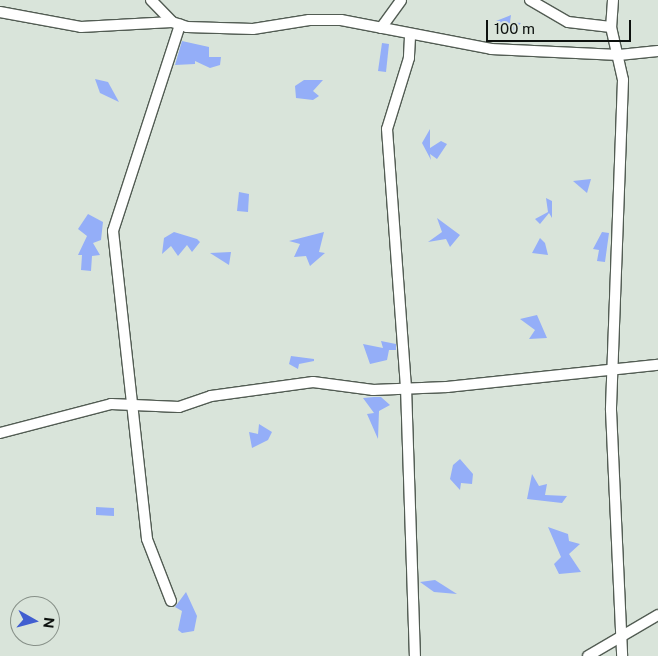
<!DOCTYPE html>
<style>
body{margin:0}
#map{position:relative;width:658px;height:656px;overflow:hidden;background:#d9e4da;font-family:"Public Sans",sans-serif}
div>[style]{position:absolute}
.building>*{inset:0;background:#94aef8}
.roads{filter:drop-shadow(1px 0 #525c53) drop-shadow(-1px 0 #525c53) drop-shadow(0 1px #525c53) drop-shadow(0 -1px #525c53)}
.street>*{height:10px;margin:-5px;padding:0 5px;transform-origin:5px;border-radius:5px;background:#fff}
span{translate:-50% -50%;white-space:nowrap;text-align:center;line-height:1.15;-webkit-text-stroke:4px #d9e4da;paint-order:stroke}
.north{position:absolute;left:10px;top:596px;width:50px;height:50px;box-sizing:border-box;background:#d9e4da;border:1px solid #879088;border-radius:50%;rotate:97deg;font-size:14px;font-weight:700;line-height:20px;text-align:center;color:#0d110e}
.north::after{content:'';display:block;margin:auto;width:18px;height:22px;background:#415ed0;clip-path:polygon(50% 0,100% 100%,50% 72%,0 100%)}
.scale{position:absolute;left:486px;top:20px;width:145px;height:22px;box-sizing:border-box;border:2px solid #0d110e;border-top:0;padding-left:6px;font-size:15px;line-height:18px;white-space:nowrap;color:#0d110e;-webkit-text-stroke:4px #d9e4da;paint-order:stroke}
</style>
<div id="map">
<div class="building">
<i style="clip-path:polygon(511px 15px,510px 22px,521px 23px,511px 34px,508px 25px,496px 21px)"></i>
<i style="clip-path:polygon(182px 41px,209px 47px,209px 57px,221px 57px,220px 65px,210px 68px,195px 61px,195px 64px,175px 65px)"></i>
<i style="clip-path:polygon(382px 43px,389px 44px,386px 72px,378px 71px)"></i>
<i style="clip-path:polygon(95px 79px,108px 82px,119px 102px,100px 93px)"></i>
<i style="clip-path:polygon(304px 80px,323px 80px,313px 91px,319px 96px,313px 100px,296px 98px,295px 86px)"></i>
<i style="clip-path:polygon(430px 129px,430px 148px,441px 141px,447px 144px,437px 159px,430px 154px,431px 160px,422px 143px)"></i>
<i style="clip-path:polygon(591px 179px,587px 193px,573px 181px)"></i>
<i style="clip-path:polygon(239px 192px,249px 194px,248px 212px,237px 211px)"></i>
<i style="clip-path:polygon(546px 198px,552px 201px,552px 218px,549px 213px,540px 224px,535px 219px,548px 212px)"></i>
<i style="clip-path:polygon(88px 214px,103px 222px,101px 240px,93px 243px,100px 255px,92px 256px,91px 271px,81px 270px,82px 255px,78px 255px,87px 236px,78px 229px)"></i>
<i style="clip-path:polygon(437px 218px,460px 235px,450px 247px,446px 239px,428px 242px,442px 232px)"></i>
<i style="clip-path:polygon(174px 232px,197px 239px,200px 242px,192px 252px,187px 245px,178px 256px,171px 246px,162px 254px,164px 238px)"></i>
<i style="clip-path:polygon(324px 232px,319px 252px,325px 253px,310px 266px,306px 256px,294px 257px,300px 244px,289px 241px)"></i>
<i style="clip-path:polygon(602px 232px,609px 233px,605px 262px,597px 261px,599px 250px,593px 249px)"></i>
<i style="clip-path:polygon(540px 238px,545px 243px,548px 255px,532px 253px)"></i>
<i style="clip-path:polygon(231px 252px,229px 265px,210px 253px)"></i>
<i style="clip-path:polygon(537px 315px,547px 338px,529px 339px,535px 330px,520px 319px)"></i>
<i style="clip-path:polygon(381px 341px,396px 344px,396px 350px,389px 350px,387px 360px,370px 364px,363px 344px,383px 348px)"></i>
<i style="clip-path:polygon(291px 356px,314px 359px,314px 361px,299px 364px,298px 369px,289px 364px)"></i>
<i style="clip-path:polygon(374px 397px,381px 397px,390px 405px,379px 411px,378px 439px,367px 414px,374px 413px,363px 398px)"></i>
<i style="clip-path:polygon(259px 424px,272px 432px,268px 440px,252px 448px,249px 432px,258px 434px)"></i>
<i style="clip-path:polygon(460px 459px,473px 474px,472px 484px,461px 483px,460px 490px,450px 479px,453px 465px)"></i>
<i style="clip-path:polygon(532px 474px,539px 486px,547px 484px,545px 495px,567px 496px,562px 503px,527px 499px)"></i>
<i style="clip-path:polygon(96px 507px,114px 508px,114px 516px,96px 515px)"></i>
<i style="clip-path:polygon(548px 527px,568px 534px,569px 541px,580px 544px,569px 554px,581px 572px,559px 574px,554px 564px,561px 557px)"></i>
<i style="clip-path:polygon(435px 580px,457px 594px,434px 592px,420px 582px)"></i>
<i style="clip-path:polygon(186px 592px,197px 616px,194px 631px,182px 633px,178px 630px,182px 611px,175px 607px)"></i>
</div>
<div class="roads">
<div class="street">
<i style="left:151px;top:0;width:30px;rotate:46deg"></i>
<i style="left:530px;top:0;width:44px;rotate:30.1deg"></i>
<i style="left:568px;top:22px;width:43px;rotate:6.6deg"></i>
<i style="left:613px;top:0;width:27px;rotate:94deg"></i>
<i style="left:611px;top:27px;width:54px;rotate:77.2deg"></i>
<i style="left:623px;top:80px;width:330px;rotate:92.1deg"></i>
<i style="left:611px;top:410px;width:246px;rotate:87.4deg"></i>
<i style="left:0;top:12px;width:82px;rotate:10.5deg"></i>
<i style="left:81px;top:27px;width:91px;rotate:-3.1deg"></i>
<i style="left:172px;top:22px;width:16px;rotate:18deg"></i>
<i style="left:187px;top:27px;width:66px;rotate:1.7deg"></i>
<i style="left:253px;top:29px;width:57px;rotate:-9.1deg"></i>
<i style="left:309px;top:20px;width:32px"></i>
<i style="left:341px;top:20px;width:153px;rotate:10.9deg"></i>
<i style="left:491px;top:49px;width:128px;rotate:2.7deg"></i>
<i style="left:619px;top:55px;width:39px;rotate:-6deg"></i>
<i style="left:381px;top:28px;width:34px;rotate:-54deg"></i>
<i style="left:410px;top:37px;width:21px;rotate:93deg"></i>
<i style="left:409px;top:58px;width:74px;rotate:107.2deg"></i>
<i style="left:387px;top:129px;width:259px;rotate:85.8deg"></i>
<i style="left:406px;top:387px;width:269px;rotate:88.1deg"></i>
<i style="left:0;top:433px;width:115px;rotate:-14.6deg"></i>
<i style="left:111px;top:404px;width:68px;rotate:2.5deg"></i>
<i style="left:179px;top:407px;width:34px;rotate:-19deg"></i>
<i style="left:211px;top:396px;width:103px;rotate:-7.8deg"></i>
<i style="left:313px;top:382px;width:61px;rotate:7.6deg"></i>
<i style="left:373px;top:390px;width:74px;rotate:-2.3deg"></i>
<i style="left:447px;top:387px;width:212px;rotate:-6deg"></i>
<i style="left:171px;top:601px;width:66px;rotate:-111.2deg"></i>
<i style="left:147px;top:539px;width:310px;rotate:-96.3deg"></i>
<i style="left:113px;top:231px;width:217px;rotate:-72deg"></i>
<i style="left:588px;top:656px;width:81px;rotate:-30.4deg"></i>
</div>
</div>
<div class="north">N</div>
<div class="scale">100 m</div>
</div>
